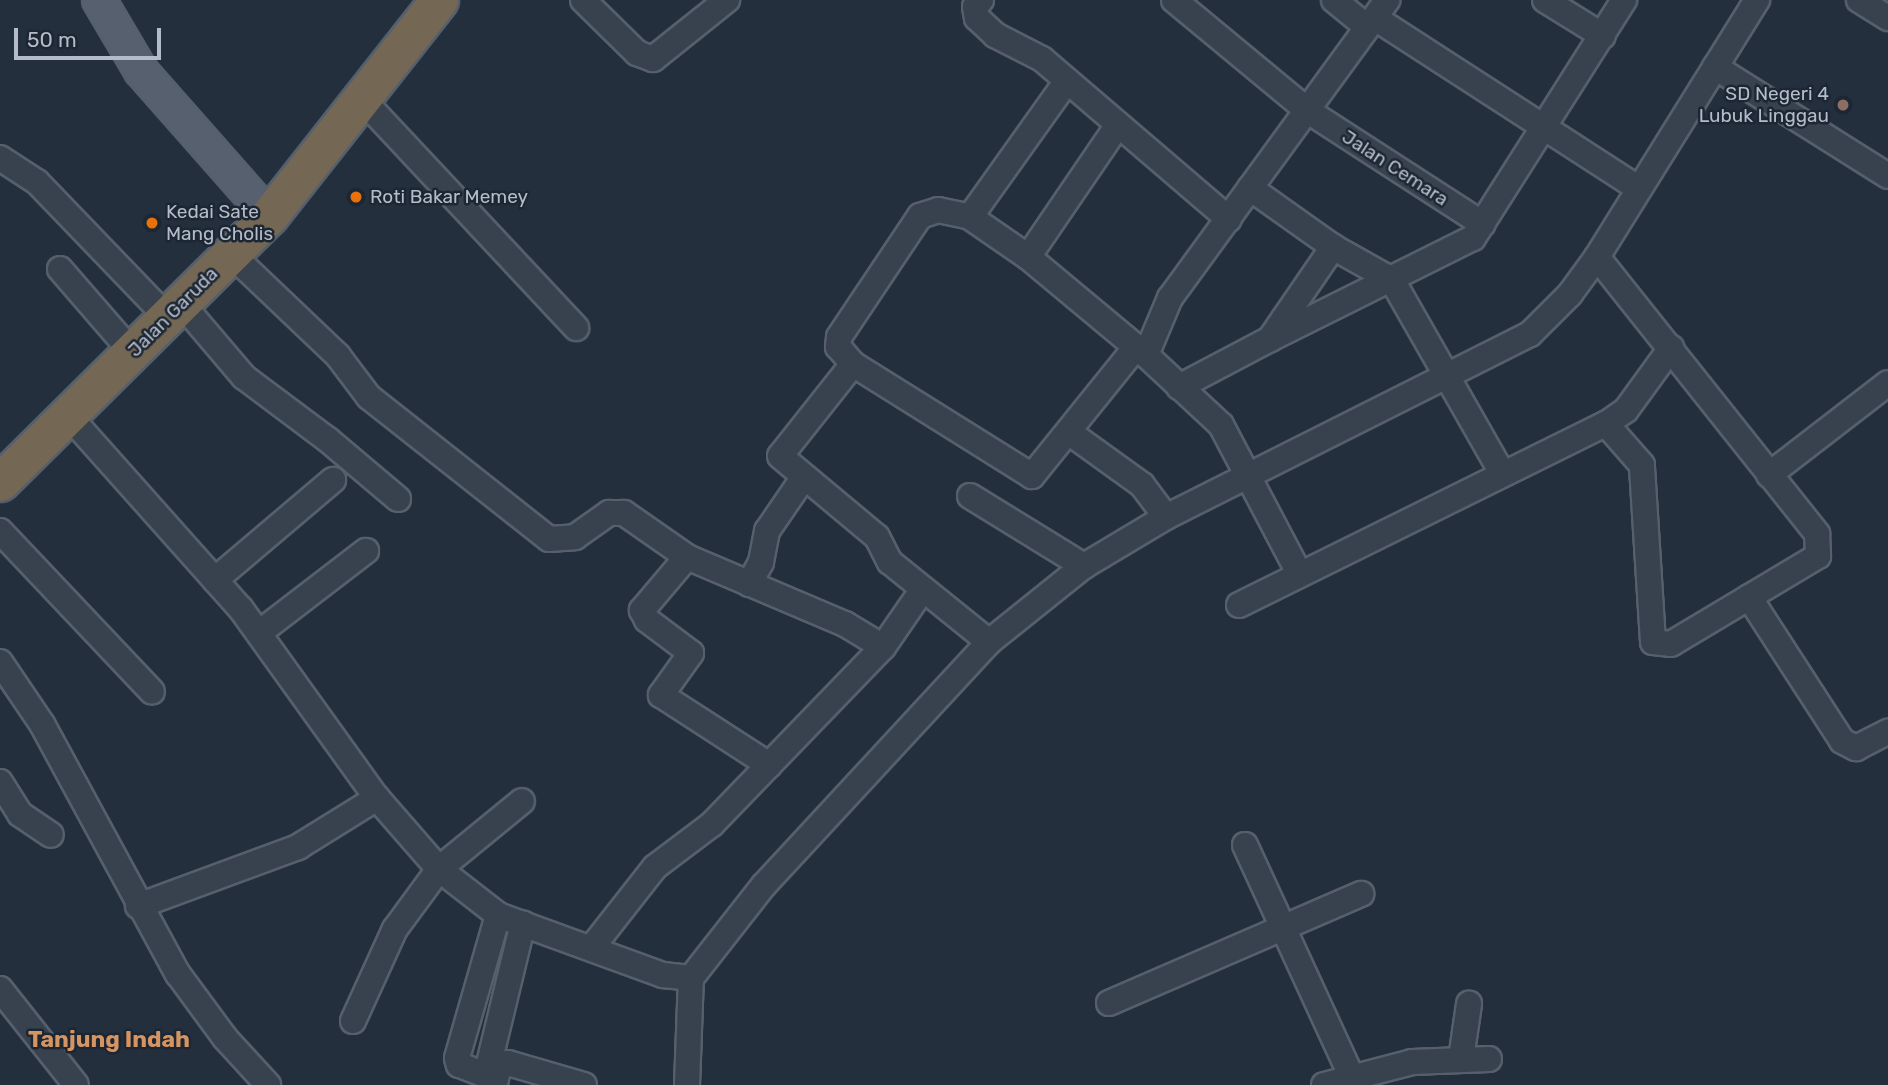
<!DOCTYPE html>
<style>
body{margin:0}
#map{position:relative;width:1888px;height:1085px;overflow:hidden;background:#242f3e;font-family:Rubik,sans-serif}
div>[style]{position:absolute}
.roads{filter:drop-shadow(2px 0 #565f6c) drop-shadow(-2px 0 #565f6c) drop-shadow(0 2px #565f6c) drop-shadow(0 -2px #565f6c)}
.minor>*{height:24px;margin:-12px;padding:0 12px;transform-origin:12px;border-radius:12px;background:#38414e}
.major>*{height:32px;margin:-16px;padding:0 16px;transform-origin:16px;border-radius:16px;background:#56606e}
.highway>*{height:37px;margin:-18.5px;padding:0 18.5px;transform-origin:18.5px;border-radius:18.5px;background:#746855}
.dots>*{width:19px;height:19px;translate:-50% -50%;box-sizing:border-box;border:4px solid #1d2633;border-radius:50%}
span{translate:-50% -50%;white-space:nowrap;text-align:center;line-height:1.15;-webkit-text-stroke:5px #1d2633;paint-order:stroke}
.poi-label{font-size:19px;color:#b4bcc9}
.right{translate:-100% -50%;text-align:right}
.left{translate:0 -50%;text-align:left}
.street-label{font-size:19px;color:#b4bcc9}
.quarter-label{font-size:23px;color:#d59563;font-weight:700}
.scale{position:absolute;left:14px;top:28px;width:147px;height:32px;box-sizing:border-box;border:4px solid #b4bcc9;border-top:0;padding-left:9px;font-size:21px;line-height:24px;white-space:nowrap;color:#b4bcc9;-webkit-text-stroke:5px #1d2633;paint-order:stroke}
</style>
<div id="map">
<div class="roads">
<div class="minor">
<i style="left:583px;top:0;width:76px;rotate:44.5deg"></i>
<i style="left:637px;top:53px;width:17px;rotate:21deg"></i>
<i style="left:653px;top:59px;width:95px;rotate:-38.6deg"></i>
<i style="left:981px;top:0;width:9px;rotate:131deg"></i>
<i style="left:975px;top:7px;width:11px;rotate:80deg"></i>
<i style="left:977px;top:18px;width:25px;rotate:43deg"></i>
<i style="left:995px;top:35px;width:53px;rotate:27.1deg"></i>
<i style="left:1042px;top:59px;width:246px;rotate:40.6deg"></i>
<i style="left:1174px;top:0;width:174px;rotate:39.6deg"></i>
<i style="left:1308px;top:111px;width:208px;rotate:32.9deg"></i>
<i style="left:1334px;top:0;width:43px;rotate:39.3deg"></i>
<i style="left:1545px;top:0;width:68px;rotate:31.8deg"></i>
<i style="left:1859px;top:0;width:34px;rotate:32deg"></i>
<i style="left:1375px;top:18px;width:313px;rotate:32.9deg"></i>
<i style="left:1715px;top:67px;width:204px;rotate:32.2deg"></i>
<i style="left:361px;top:98px;width:315px;rotate:46.9deg"></i>
<i style="left:0;top:158px;width:44px;rotate:33deg"></i>
<i style="left:37px;top:182px;width:187px;rotate:46.1deg"></i>
<i style="left:1250px;top:188px;width:102px;rotate:35.4deg"></i>
<i style="left:1333px;top:247px;width:68px;rotate:29.2deg"></i>
<i style="left:1392px;top:280px;width:222px;rotate:60.3deg"></i>
<i style="left:970px;top:217px;width:167px;rotate:-54.5deg"></i>
<i style="left:231px;top:254px;width:148px;rotate:43.6deg"></i>
<i style="left:338px;top:356px;width:51px;rotate:52.9deg"></i>
<i style="left:369px;top:397px;width:229px;rotate:38.3deg"></i>
<i style="left:549px;top:539px;width:26px;rotate:-4deg"></i>
<i style="left:575px;top:537px;width:42px;rotate:-35.2deg"></i>
<i style="left:609px;top:513px;width:15px"></i>
<i style="left:624px;top:513px;width:77px;rotate:34.9deg"></i>
<i style="left:687px;top:557px;width:172px;rotate:23deg"></i>
<i style="left:845px;top:624px;width:44px;rotate:31.2deg"></i>
<i style="left:1028px;top:257px;width:160px;rotate:-55.7deg"></i>
<i style="left:1597px;top:257px;width:354px;rotate:51.5deg"></i>
<i style="left:1817px;top:534px;width:22px;rotate:87deg"></i>
<i style="left:1818px;top:556px;width:171px;rotate:149.1deg"></i>
<i style="left:1671px;top:644px;width:18px;rotate:-174deg"></i>
<i style="left:1653px;top:642px;width:177px;rotate:-93.6deg"></i>
<i style="left:1642px;top:465px;width:55px;rotate:-131.3deg"></i>
<i style="left:60px;top:269px;width:110px;rotate:49.1deg"></i>
<i style="left:181px;top:303px;width:97px;rotate:49.6deg"></i>
<i style="left:244px;top:377px;width:104px;rotate:36.8deg"></i>
<i style="left:327px;top:439px;width:93px;rotate:40.2deg"></i>
<i style="left:1270px;top:339px;width:227px;rotate:-26.5deg"></i>
<i style="left:1473px;top:238px;width:282px;rotate:-57.6deg"></i>
<i style="left:1136px;top:347px;width:166px;rotate:128.9deg"></i>
<i style="left:1032px;top:476px;width:211px;rotate:-148deg"></i>
<i style="left:853px;top:364px;width:23px;rotate:-131deg"></i>
<i style="left:838px;top:347px;width:10px;rotate:-84deg"></i>
<i style="left:839px;top:337px;width:146px;rotate:-56.2deg"></i>
<i style="left:920px;top:216px;width:19px;rotate:-18deg"></i>
<i style="left:938px;top:210px;width:33px;rotate:12deg"></i>
<i style="left:970px;top:217px;width:70px;rotate:34.6deg"></i>
<i style="left:1028px;top:257px;width:141px;rotate:39.8deg"></i>
<i style="left:1136px;top:347px;width:13px;rotate:39deg"></i>
<i style="left:853px;top:364px;width:117px;rotate:128.4deg"></i>
<i style="left:780px;top:456px;width:126px;rotate:39.9deg"></i>
<i style="left:877px;top:537px;width:28px;rotate:63deg"></i>
<i style="left:890px;top:562px;width:127px;rotate:38.9deg"></i>
<i style="left:1179px;top:387px;width:103px;rotate:-27.8deg"></i>
<i style="left:1270px;top:339px;width:112px;rotate:-55.6deg"></i>
<i style="left:68px;top:415px;width:260px;rotate:48.3deg"></i>
<i style="left:241px;top:609px;width:233px;rotate:54.3deg"></i>
<i style="left:377px;top:798px;width:94px;rotate:48.9deg"></i>
<i style="left:439px;top:869px;width:75px;rotate:37.9deg"></i>
<i style="left:498px;top:915px;width:176px;rotate:20deg"></i>
<i style="left:663px;top:975px;width:28px;rotate:6deg"></i>
<i style="left:1070px;top:433px;width:89px;rotate:35.8deg"></i>
<i style="left:1142px;top:485px;width:40px;rotate:53deg"></i>
<i style="left:1769px;top:475px;width:150px;rotate:-37.7deg"></i>
<i style="left:970px;top:496px;width:134px;rotate:31.6deg"></i>
<i style="left:0;top:531px;width:221px;rotate:46.6deg"></i>
<i style="left:687px;top:557px;width:70px;rotate:130.3deg"></i>
<i style="left:642px;top:610px;width:11px;rotate:63deg"></i>
<i style="left:647px;top:620px;width:55px;rotate:36.9deg"></i>
<i style="left:691px;top:653px;width:52px;rotate:125.5deg"></i>
<i style="left:661px;top:695px;width:129px;rotate:32.9deg"></i>
<i style="left:1299px;top:573px;width:167px;rotate:-117.8deg"></i>
<i style="left:1221px;top:425px;width:103px;rotate:-137deg"></i>
<i style="left:1146px;top:355px;width:62px;rotate:-67.2deg"></i>
<i style="left:1170px;top:298px;width:369px;rotate:-53.9deg"></i>
<i style="left:215px;top:580px;width:155px;rotate:-40.3deg"></i>
<i style="left:749px;top:584px;width:25px;rotate:-61deg"></i>
<i style="left:761px;top:562px;width:32px;rotate:-79deg"></i>
<i style="left:767px;top:531px;width:65px;rotate:-55.6deg"></i>
<i style="left:1749px;top:597px;width:171px;rotate:57.1deg"></i>
<i style="left:1842px;top:741px;width:16px;rotate:27deg"></i>
<i style="left:1856px;top:748px;width:36px;rotate:-27deg"></i>
<i style="left:1239px;top:605px;width:409px;rotate:-26.3deg"></i>
<i style="left:1606px;top:424px;width:24px;rotate:-35deg"></i>
<i style="left:1626px;top:410px;width:77px;rotate:-54deg"></i>
<i style="left:259px;top:633px;width:135px;rotate:-37.5deg"></i>
<i style="left:0;top:662px;width:75px;rotate:55.9deg"></i>
<i style="left:42px;top:724px;width:285px;rotate:61.5deg"></i>
<i style="left:178px;top:974px;width:79px;rotate:53.7deg"></i>
<i style="left:225px;top:1038px;width:64px;rotate:47.5deg"></i>
<i style="left:0;top:782px;width:38px;rotate:58deg"></i>
<i style="left:20px;top:814px;width:37px;rotate:34deg"></i>
<i style="left:1245px;top:845px;width:253px;rotate:65.3deg"></i>
<i style="left:138px;top:906px;width:171px;rotate:-20.2deg"></i>
<i style="left:298px;top:847px;width:93px;rotate:-31.8deg"></i>
<i style="left:593px;top:946px;width:100px;rotate:-51.9deg"></i>
<i style="left:655px;top:867px;width:71px;rotate:-37deg"></i>
<i style="left:712px;top:824px;width:246px;rotate:-46deg"></i>
<i style="left:883px;top:647px;width:70px;rotate:-55.4deg"></i>
<i style="left:0;top:989px;width:122px;rotate:51.6deg"></i>
<i style="left:1109px;top:1003px;width:275px;rotate:-23.4deg"></i>
<i style="left:353px;top:1021px;width:101px;rotate:-65.5deg"></i>
<i style="left:395px;top:929px;width:74px;rotate:-53.7deg"></i>
<i style="left:439px;top:869px;width:107px;rotate:-39.3deg"></i>
<i style="left:1461px;top:1059px;width:56px;rotate:-81.7deg"></i>
<i style="left:486px;top:1076px;width:157px;rotate:-76.4deg"></i>
<i style="left:496px;top:1079px;width:40px;rotate:-159deg"></i>
<i style="left:459px;top:1065px;width:7px;rotate:-106deg"></i>
<i style="left:457px;top:1058px;width:149px;rotate:-74deg"></i>
<i style="left:494px;top:1085px;width:18px;rotate:-74deg"></i>
<i style="left:499px;top:1068px;width:10px;rotate:-29deg"></i>
<i style="left:508px;top:1063px;width:79px;rotate:16.1deg"></i>
<i style="left:687px;top:1085px;width:107px;rotate:-87.9deg"></i>
<i style="left:691px;top:978px;width:118px;rotate:-51.9deg"></i>
<i style="left:764px;top:885px;width:331px;rotate:-47.2deg"></i>
<i style="left:989px;top:642px;width:122px;rotate:-38.7deg"></i>
<i style="left:1084px;top:566px;width:96px;rotate:-30.9deg"></i>
<i style="left:1166px;top:517px;width:407px;rotate:-26.7deg"></i>
<i style="left:1530px;top:334px;width:57px;rotate:-45deg"></i>
<i style="left:1570px;top:294px;width:46px;rotate:-53.9deg"></i>
<i style="left:1597px;top:257px;width:303px;rotate:-58.1deg"></i>
<i style="left:1324px;top:1085px;width:91px;rotate:-14.6deg"></i>
<i style="left:1412px;top:1062px;width:77px;rotate:-2.2deg"></i>
</div>
<div class="major">
<i style="left:99px;top:0;width:82px;rotate:59.4deg"></i>
<i style="left:141px;top:71px;width:193px;rotate:48.6deg"></i>
</div>
<div class="highway">
<i style="left:0;top:482px;width:378px;rotate:-44.7deg"></i>
<i style="left:269px;top:216px;width:275px;rotate:-51.8deg"></i>
</div>
</div>
<div class="dots">
<i style="left:1843px;top:105px;background:#8d6e63"></i>
<i style="left:356px;top:197px;background:#e8710a"></i>
<i style="left:152px;top:223px;background:#e8710a"></i>
</div>
<div class="poi-label">
<span class="right" style="left:1829px;top:105px">SD Negeri 4<br>Lubuk Linggau</span>
<span class="left" style="left:370px;top:197px">Roti Bakar Memey</span>
<span class="left" style="left:166px;top:223px">Kedai Sate<br>Mang Cholis</span>
</div>
<div class="street-label">
<span style="left:1395px;top:168px;rotate:33deg">Jalan Cemara</span>
<span style="left:173px;top:312px;rotate:-45deg">Jalan Garuda</span>
</div>
<div class="quarter-label">
<span style="left:109px;top:1039px">Tanjung Indah</span>
</div>
<div class="scale">50 m</div>
</div>
